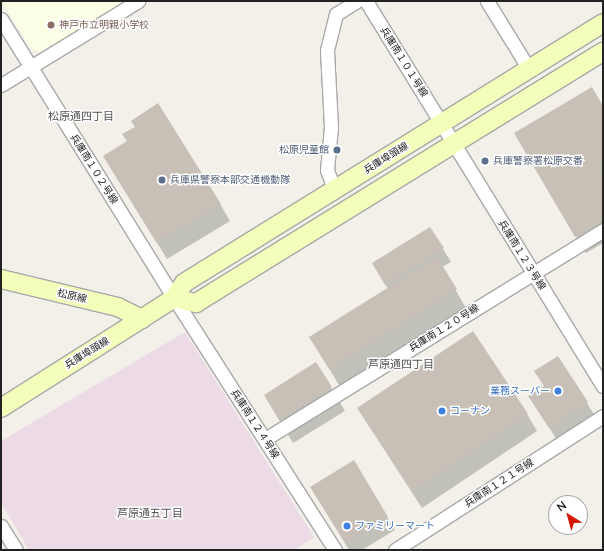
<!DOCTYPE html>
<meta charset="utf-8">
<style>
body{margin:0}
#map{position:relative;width:604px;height:551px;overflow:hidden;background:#f2f0e8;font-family:Lato,"Noto Sans JP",sans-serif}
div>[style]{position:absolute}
.industrial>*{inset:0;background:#ecdae6}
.education>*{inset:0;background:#fcffe5}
.shadow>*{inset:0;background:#0003}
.building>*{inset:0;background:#c8c0b7}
.roads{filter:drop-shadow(1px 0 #a9a9a9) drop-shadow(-1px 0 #a9a9a9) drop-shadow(0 1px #a9a9a9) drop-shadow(0 -1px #a9a9a9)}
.street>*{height:13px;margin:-6.5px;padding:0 6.5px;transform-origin:6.5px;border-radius:6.5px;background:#fff}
.secondary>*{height:18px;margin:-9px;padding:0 9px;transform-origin:9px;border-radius:9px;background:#f3febb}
.dots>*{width:11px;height:11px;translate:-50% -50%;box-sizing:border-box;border:2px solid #fff;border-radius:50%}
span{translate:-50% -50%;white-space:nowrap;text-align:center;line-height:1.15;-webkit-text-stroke:3px #fff;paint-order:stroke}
.education-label{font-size:10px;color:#785e54}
.left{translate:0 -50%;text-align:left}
.street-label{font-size:10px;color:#222}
.service-label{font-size:10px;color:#4e5e75}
.right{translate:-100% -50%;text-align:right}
.shop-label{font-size:10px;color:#366cbe}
.neighbourhood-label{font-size:11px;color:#555}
.frame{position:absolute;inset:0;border:2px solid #222;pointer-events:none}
.north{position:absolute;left:548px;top:495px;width:40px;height:40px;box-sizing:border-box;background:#fff;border:1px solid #a7a7a7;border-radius:50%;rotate:323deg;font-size:11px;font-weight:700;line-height:16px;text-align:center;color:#222}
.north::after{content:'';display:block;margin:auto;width:14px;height:18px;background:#d41900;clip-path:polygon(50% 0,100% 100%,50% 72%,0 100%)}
</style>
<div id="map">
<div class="industrial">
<i style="clip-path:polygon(185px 332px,314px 537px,294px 550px,29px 550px,1px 503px,1px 441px)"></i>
</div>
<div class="education">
<i style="clip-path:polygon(1px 1px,125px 1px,41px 52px,32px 50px)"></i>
</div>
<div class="shadow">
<i style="clip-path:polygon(603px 108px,603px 243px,586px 253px,525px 151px)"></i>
<i style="clip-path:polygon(128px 141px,220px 204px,230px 221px,167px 259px,114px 173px)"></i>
<i style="clip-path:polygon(430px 228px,451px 262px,442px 267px,469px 313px,343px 392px,324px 360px,388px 289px,381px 277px)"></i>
<i style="clip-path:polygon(558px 357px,595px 416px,557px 440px,537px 409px)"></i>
<i style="clip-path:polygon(316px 363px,345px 411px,293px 443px,278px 418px)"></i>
<i style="clip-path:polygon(358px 409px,527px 414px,537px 431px,422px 508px)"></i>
<i style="clip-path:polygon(319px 500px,387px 517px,395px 530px,362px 550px,349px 550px)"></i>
</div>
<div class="building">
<i style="clip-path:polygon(592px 87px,603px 106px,603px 161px,597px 164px,603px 175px,603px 220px,575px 237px,514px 133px)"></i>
<i style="clip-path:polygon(158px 103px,221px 204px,156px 242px,103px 156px,127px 141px,122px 134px,135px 127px,131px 121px)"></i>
<i style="clip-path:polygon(430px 227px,444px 248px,385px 285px,372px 263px)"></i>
<i style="clip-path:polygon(437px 257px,457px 289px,329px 369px,309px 337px)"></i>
<i style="clip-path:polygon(473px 331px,528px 414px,412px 491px,357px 408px)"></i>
<i style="clip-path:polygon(558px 356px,588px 402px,549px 428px,528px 396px,544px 386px,534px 371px)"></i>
<i style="clip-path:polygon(316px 362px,332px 387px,279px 420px,264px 395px)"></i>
<i style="clip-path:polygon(354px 460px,388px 517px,345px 543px,310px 487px)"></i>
</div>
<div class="roads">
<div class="street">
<i style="left:366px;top:1px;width:452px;rotate:58.4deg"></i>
<i style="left:487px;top:1px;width:80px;rotate:58.3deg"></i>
<i style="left:1px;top:19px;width:328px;rotate:58.2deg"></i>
<i style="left:174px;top:298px;width:299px;rotate:57.4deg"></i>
<i style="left:1px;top:85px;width:161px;rotate:-31.5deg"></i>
<i style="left:335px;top:191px;width:22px;rotate:-111deg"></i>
<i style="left:327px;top:170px;width:43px;rotate:-84.7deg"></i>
<i style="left:331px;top:127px;width:77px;rotate:-93deg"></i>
<i style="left:327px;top:50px;width:37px;rotate:-76deg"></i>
<i style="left:336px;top:14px;width:25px;rotate:-32deg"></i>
<i style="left:265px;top:439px;width:397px;rotate:-31.7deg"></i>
<i style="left:1px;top:526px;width:28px;rotate:58deg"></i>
<i style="left:395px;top:550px;width:247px;rotate:-32.8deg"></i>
</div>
<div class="secondary">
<i style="left:1px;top:279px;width:120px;rotate:13.5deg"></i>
<i style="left:118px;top:307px;width:27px;rotate:27deg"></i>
<i style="left:174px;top:298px;width:23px;rotate:13deg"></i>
<i style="left:196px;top:303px;width:478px;rotate:-31.7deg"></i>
<i style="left:1px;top:408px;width:205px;rotate:-32.4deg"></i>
<i style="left:174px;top:298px;width:18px;rotate:-56deg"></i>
<i style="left:184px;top:283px;width:493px;rotate:-31.8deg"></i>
</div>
</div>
<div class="dots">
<i style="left:51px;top:25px;background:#8d6e63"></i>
<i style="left:337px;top:150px;background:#5c6f8a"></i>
<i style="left:485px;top:161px;background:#5c6f8a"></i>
<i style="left:162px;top:180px;background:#5c6f8a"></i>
<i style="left:558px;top:391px;background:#3f7fe0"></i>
<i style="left:442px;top:411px;background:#3f7fe0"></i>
<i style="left:347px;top:526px;background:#3f7fe0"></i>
</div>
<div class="education-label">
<span class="left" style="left:59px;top:25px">神戸市立明親小学校</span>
</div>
<div class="street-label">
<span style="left:404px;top:62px;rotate:58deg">兵庫南１０１号線</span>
<span style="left:386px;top:158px;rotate:-32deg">兵庫埠頭線</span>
<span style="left:94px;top:169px;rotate:58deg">兵庫南１０２号線</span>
<span style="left:522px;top:255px;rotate:58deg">兵庫南１２３号線</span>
<span style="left:72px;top:296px;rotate:13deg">松原線</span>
<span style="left:444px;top:328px;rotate:-32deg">兵庫南１２０号線</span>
<span style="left:87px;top:353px;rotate:-32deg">兵庫埠頭線</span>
<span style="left:255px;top:424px;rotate:57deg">兵庫南１２４号線</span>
<span style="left:499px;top:483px;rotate:-33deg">兵庫南１２１号線</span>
</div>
<div class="service-label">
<span class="right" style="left:329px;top:150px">松原児童館</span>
<span class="left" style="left:493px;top:161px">兵庫警察署松原交番</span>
<span class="left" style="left:170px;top:180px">兵庫県警察本部交通機動隊</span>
</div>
<div class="shop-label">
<span class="right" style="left:550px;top:391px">業務スーパー</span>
<span class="left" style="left:450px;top:411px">コーナン</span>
<span class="left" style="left:355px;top:526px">ファミリーマート</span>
</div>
<div class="neighbourhood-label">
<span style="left:81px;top:116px">松原通四丁目</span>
<span style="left:401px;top:364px">芦原通四丁目</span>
<span style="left:150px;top:513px">芦原通五丁目</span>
</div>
<div class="frame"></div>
<div class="north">N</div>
</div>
